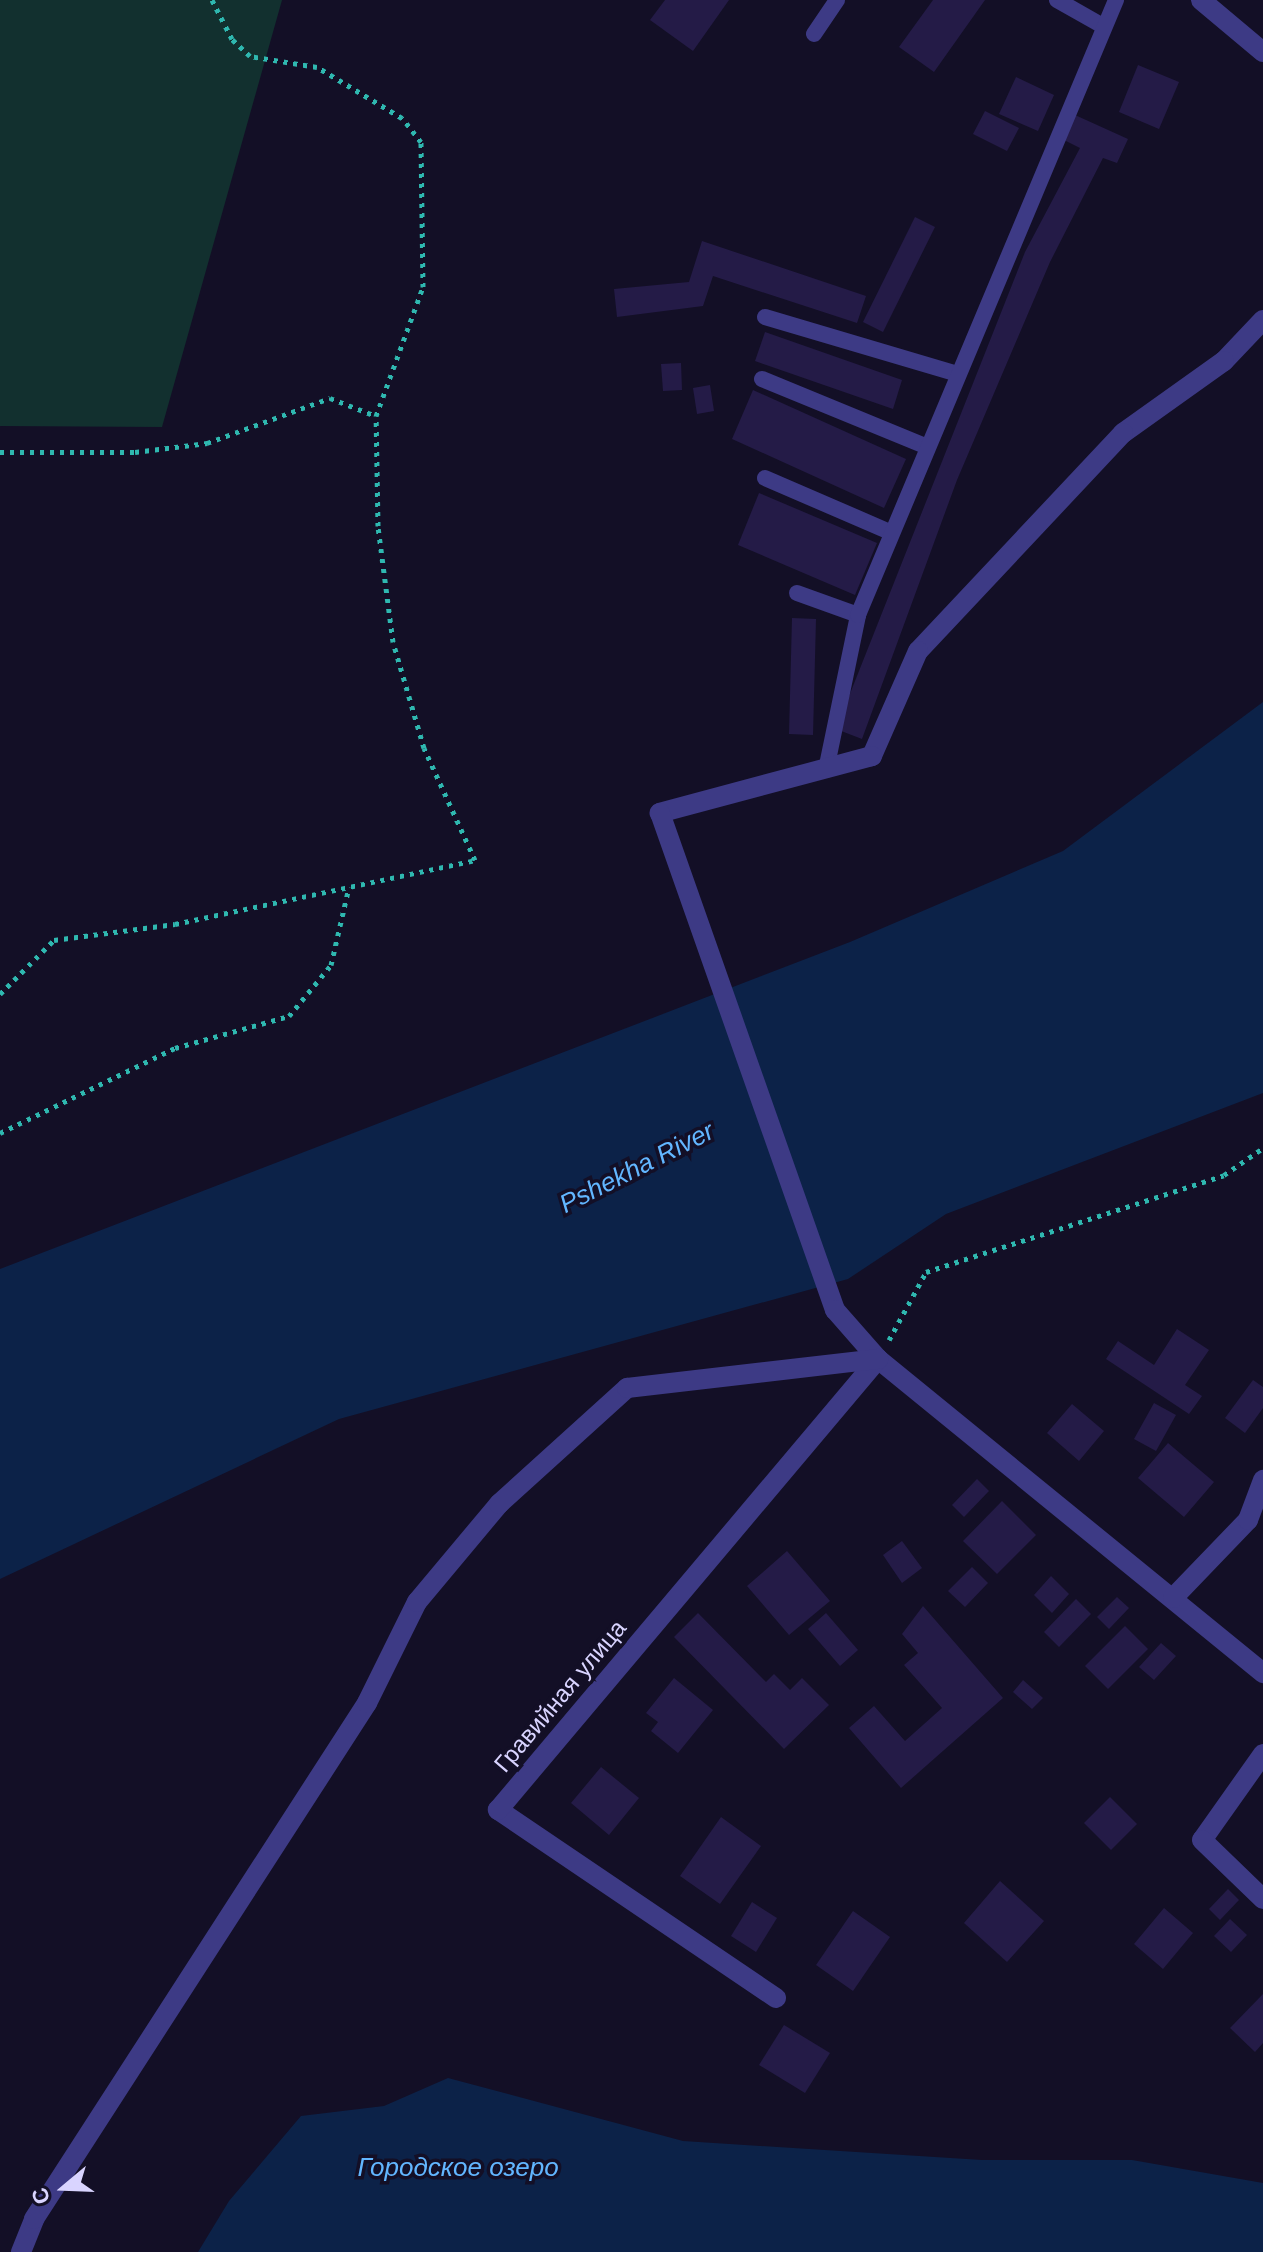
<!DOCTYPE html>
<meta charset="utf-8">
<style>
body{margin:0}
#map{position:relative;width:1263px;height:2252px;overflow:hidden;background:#130f26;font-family:Arial,sans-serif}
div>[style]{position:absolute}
.green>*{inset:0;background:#12302f}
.water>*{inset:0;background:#0c2248}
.building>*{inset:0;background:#241b47}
.path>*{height:5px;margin-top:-2.5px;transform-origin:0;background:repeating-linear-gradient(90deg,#2fb8b0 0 4px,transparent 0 10px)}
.lane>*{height:16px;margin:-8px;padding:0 8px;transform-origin:8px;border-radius:8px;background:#3d3a85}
.street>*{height:20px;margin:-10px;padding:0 10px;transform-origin:10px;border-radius:10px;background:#3d3a85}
span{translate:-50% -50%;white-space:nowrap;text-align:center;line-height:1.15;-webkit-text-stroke:7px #130f26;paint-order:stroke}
.street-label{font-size:24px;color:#d9d4ff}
.water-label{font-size:26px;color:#62b6ff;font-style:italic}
.north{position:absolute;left:24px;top:2148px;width:80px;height:80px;-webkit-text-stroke:6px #130f26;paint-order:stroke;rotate:251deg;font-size:22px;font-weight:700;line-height:32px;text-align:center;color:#d9d4ff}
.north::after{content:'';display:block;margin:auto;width:28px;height:36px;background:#d9d4ff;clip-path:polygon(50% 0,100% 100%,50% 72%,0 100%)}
</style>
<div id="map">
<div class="green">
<i style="clip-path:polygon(0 0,282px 0,162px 427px,0 426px)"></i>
</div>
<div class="water">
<i style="clip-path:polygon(1263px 702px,1263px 1093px,946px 1214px,848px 1279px,339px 1419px,0 1579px,0 1269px,850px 942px,1063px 851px)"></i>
<i style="clip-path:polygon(448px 2078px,683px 2141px,982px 2160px,1132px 2160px,1263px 2183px,1263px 2252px,198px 2252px,229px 2201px,301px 2116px,384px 2106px)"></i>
</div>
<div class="building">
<i style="clip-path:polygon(665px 0,729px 0,693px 51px,650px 20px)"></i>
<i style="clip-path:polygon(933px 0,985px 0,934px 72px,899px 47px)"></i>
<i style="clip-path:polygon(1138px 65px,1179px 82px,1159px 129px,1119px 112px)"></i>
<i style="clip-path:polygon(1016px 77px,1054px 95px,1038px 131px,999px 114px)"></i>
<i style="clip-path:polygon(985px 111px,1019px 128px,1007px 151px,973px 134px)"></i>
<i style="clip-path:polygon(1075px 115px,1128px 139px,1117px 163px,1103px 158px,1050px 262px,957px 480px,862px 739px,836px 729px,1025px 252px,1080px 148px,1064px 140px)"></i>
<i style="clip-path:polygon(915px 217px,935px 227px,883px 332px,863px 322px)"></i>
<i style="clip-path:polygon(702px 241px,866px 296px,857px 323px,713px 276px,703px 306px,617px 317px,614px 289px,689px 282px)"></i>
<i style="clip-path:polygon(765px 332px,902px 380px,893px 409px,755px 361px)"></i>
<i style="clip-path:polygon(681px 363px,682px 390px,663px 391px,661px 364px)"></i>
<i style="clip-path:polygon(710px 385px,714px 411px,697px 414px,693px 388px)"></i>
<i style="clip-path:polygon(753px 390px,906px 459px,884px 508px,732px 439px)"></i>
<i style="clip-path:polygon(759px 493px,877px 543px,855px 595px,738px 545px)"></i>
<i style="clip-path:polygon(792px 618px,816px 619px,813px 735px,789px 734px)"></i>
<i style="clip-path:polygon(1177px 1329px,1209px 1350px,1185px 1385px,1202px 1396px,1189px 1414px,1106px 1359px,1118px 1341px,1154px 1365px)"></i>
<i style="clip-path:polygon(1253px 1380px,1263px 1387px,1263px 1408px,1245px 1433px,1225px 1418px)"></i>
<i style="clip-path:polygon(1154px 1403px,1176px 1415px,1156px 1451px,1134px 1439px)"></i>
<i style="clip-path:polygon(1072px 1404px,1104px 1431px,1079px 1461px,1047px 1433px)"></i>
<i style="clip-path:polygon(1168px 1443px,1214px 1482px,1184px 1517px,1138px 1478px)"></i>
<i style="clip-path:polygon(977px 1479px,989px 1491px,964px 1517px,952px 1505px)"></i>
<i style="clip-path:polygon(1002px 1501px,1036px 1535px,997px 1574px,963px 1541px)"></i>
<i style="clip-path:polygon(902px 1541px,922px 1568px,902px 1583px,883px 1555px)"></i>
<i style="clip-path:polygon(787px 1551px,830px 1601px,789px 1635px,747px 1586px)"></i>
<i style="clip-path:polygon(972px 1567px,988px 1583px,965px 1607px,948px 1591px)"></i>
<i style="clip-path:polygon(1051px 1576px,1069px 1594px,1052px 1613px,1034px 1595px)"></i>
<i style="clip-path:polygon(1117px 1597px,1129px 1608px,1109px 1629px,1097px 1617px)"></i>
<i style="clip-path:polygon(1076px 1599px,1091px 1614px,1059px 1647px,1044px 1632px)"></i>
<i style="clip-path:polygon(923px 1606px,1003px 1698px,901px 1788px,849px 1728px,874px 1706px,905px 1741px,942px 1708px,904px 1665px,918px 1653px,902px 1634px)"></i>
<i style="clip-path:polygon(698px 1613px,766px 1682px,774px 1674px,790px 1690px,802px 1678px,829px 1705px,784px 1749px,674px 1637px)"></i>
<i style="clip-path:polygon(826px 1613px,858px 1650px,840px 1666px,808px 1629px)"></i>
<i style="clip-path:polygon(1125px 1626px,1148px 1649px,1108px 1689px,1085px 1666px)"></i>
<i style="clip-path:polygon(1161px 1643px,1176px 1656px,1154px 1680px,1139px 1667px)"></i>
<i style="clip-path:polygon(674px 1678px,713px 1710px,678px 1753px,651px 1731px,658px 1722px,646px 1713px)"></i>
<i style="clip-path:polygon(1023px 1680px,1043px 1698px,1032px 1709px,1013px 1692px)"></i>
<i style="clip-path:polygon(601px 1767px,639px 1798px,609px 1835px,571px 1803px)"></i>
<i style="clip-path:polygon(1110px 1797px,1137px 1824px,1111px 1850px,1084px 1823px)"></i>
<i style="clip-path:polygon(721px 1817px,761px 1846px,720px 1904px,680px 1876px)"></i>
<i style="clip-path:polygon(1000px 1881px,1044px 1921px,1007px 1962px,964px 1923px)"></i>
<i style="clip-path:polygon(1228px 1889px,1239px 1900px,1220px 1920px,1209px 1909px)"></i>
<i style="clip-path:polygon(752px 1902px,777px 1918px,756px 1952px,731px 1936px)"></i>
<i style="clip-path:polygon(1164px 1908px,1193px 1933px,1163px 1969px,1134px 1944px)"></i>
<i style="clip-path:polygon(853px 1911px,890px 1937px,853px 1991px,816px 1965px)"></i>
<i style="clip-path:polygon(1230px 1919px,1247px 1935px,1231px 1952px,1214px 1936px)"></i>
<i style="clip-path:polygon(1263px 1994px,1263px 2043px,1255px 2052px,1230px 2028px)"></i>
<i style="clip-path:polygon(784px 2025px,830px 2053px,805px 2093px,759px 2065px)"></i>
</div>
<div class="path">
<i style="left:0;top:452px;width:135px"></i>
<i style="left:135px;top:452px;width:73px;rotate:-7.1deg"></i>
<i style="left:207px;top:443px;width:131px;rotate:-20.1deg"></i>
<i style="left:330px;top:398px;width:49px;rotate:21.4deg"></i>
<i style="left:0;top:994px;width:76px;rotate:-45deg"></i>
<i style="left:54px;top:940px;width:122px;rotate:-7.5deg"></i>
<i style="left:175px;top:924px;width:307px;rotate:-12deg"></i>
<i style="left:475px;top:860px;width:123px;rotate:-114.5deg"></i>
<i style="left:424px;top:748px;width:110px;rotate:-106.3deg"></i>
<i style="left:393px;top:642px;width:117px;rotate:-97.4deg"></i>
<i style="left:378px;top:526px;width:110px;rotate:-91deg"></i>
<i style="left:376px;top:416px;width:137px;rotate:-70deg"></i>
<i style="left:423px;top:287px;width:145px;rotate:-90.8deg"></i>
<i style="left:421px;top:142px;width:31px;rotate:-128deg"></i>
<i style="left:402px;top:118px;width:99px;rotate:-149deg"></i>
<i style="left:317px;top:67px;width:68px;rotate:-170.7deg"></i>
<i style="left:250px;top:56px;width:25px;rotate:-137deg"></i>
<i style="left:232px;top:39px;width:44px;rotate:-117.1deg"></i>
<i style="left:0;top:1133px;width:195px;rotate:-25.9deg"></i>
<i style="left:175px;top:1048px;width:118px;rotate:-15.7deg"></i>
<i style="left:289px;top:1016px;width:66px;rotate:-50.5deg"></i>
<i style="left:331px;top:965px;width:80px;rotate:-77deg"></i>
<i style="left:889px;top:1340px;width:77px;rotate:-61.4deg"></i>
<i style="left:926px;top:1272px;width:313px;rotate:-18deg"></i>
<i style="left:1224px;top:1175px;width:47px;rotate:-34.7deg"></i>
</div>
<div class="lane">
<i style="left:1057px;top:0;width:53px;rotate:29.5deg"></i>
<i style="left:814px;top:34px;width:41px;rotate:-55.9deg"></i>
<i style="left:765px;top:317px;width:197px;rotate:16.5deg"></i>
<i style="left:762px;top:379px;width:176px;rotate:22.3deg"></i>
<i style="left:765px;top:478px;width:136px;rotate:23.4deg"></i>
<i style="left:797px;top:593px;width:65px;rotate:19.8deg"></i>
<i style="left:826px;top:770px;width:158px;rotate:-78.3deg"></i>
<i style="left:858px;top:615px;width:667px;rotate:-67.24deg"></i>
</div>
<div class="street">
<i style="left:1201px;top:0;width:81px;rotate:40deg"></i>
<i style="left:1263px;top:320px;width:57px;rotate:133.6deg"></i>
<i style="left:1224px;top:361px;width:124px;rotate:144.5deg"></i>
<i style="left:1123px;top:433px;width:299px;rotate:133.2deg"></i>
<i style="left:918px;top:651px;width:115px;rotate:113.7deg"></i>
<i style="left:872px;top:756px;width:220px;rotate:165deg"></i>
<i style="left:660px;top:813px;width:527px;rotate:70.6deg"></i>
<i style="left:835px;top:1310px;width:65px;rotate:48.7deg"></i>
<i style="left:878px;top:1359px;width:497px;rotate:39.2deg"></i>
<i style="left:1173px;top:1598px;width:108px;rotate:-46.1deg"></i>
<i style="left:1248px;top:1520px;width:43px;rotate:-69.4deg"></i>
<i style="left:1263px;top:1754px;width:105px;rotate:125.3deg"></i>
<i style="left:1202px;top:1840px;width:85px;rotate:44deg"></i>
<i style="left:776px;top:1998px;width:336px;rotate:-145.9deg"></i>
<i style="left:498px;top:1810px;width:590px;rotate:-49.88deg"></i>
<i style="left:21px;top:2252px;width:35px;rotate:-68deg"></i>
<i style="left:34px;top:2219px;width:614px;rotate:-57.16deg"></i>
<i style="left:367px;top:1703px;width:113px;rotate:-63.7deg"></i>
<i style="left:417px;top:1602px;width:128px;rotate:-50.1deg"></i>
<i style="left:499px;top:1504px;width:173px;rotate:-42.2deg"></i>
<i style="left:627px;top:1388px;width:253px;rotate:-6.6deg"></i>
</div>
<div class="street-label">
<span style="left:560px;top:1696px;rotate:-50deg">Гравийная улица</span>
</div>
<div class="water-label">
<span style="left:637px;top:1168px;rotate:-27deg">Pshekha River</span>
<span style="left:458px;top:2168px">Городское озеро</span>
</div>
<div class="north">С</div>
</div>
